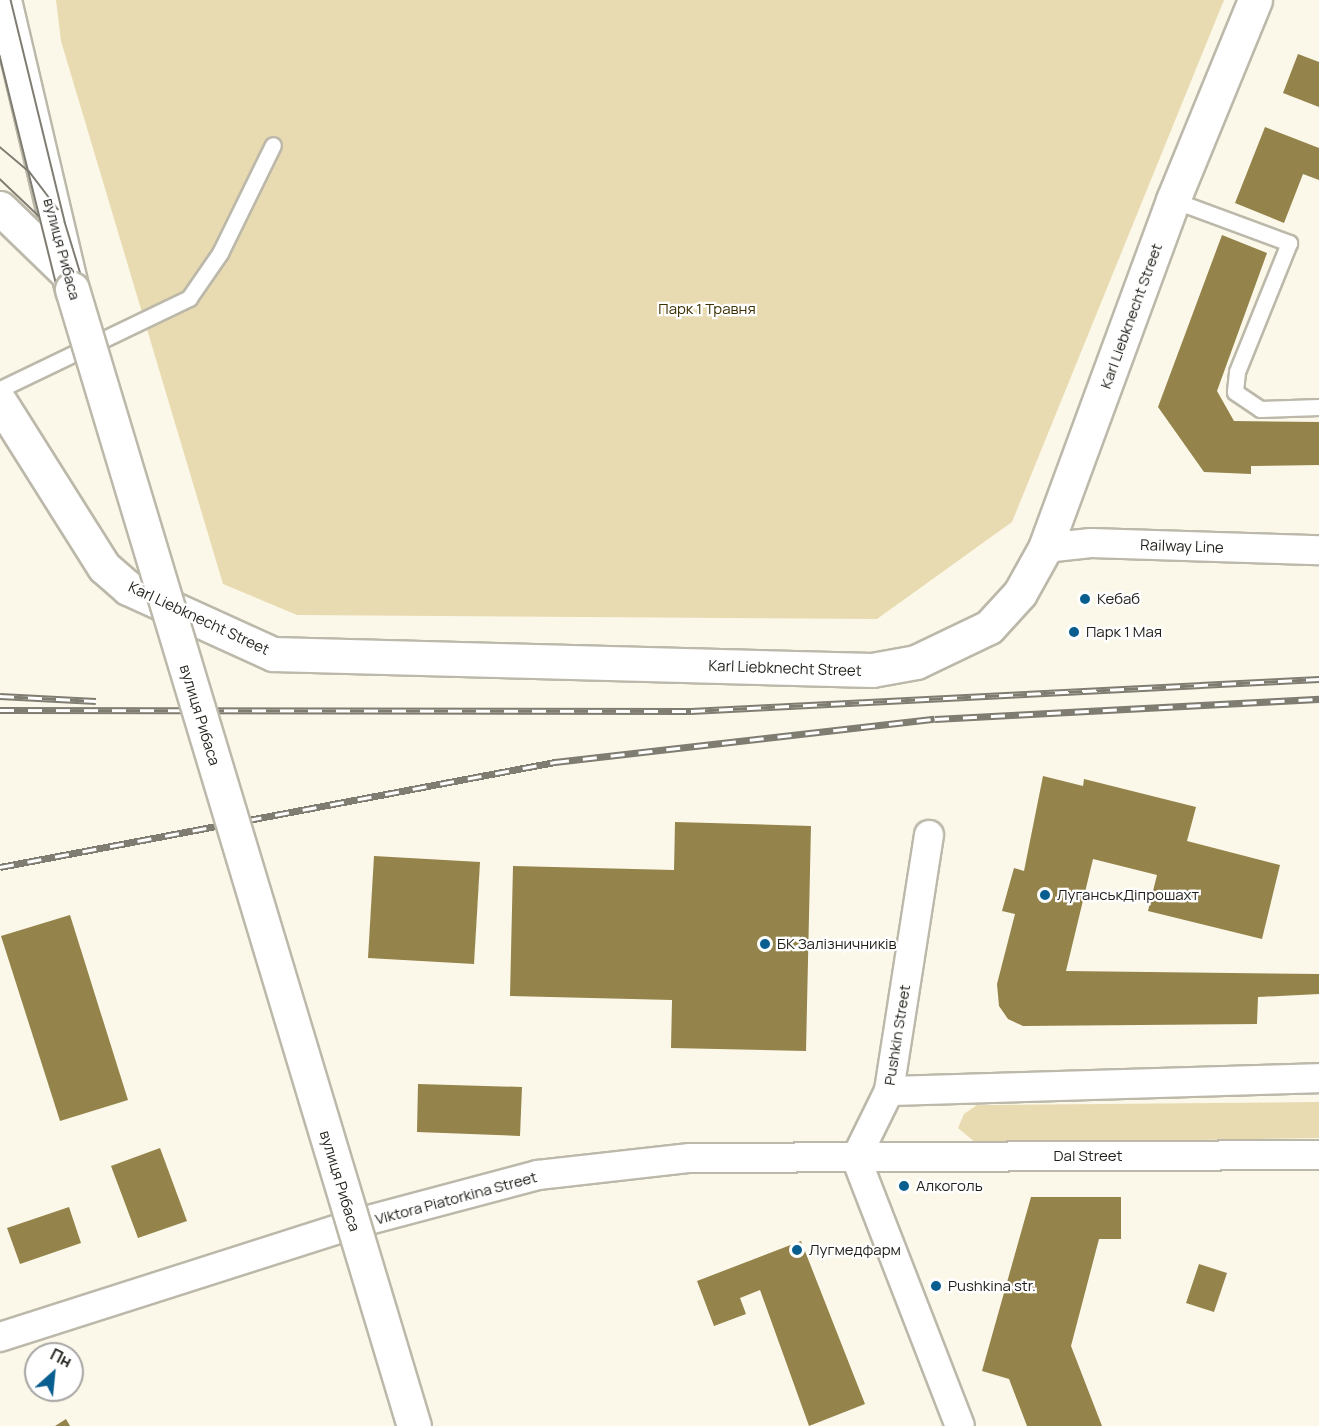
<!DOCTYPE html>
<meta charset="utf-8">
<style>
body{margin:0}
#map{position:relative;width:1319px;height:1426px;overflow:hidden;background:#fcf8e9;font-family:Manrope,sans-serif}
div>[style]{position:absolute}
.green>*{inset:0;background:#e8dbb1}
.building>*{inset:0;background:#94834a}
.roads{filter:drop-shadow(2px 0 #bcb8aa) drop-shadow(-2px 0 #bcb8aa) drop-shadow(0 2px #bcb8aa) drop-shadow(0 -2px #bcb8aa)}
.lane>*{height:15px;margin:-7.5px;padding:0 7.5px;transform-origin:7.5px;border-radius:7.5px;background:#fff}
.street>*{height:28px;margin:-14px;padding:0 14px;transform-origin:14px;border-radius:14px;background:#fff}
.secondary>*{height:33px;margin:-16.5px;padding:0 16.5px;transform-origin:16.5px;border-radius:16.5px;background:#fff}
.tram>*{height:1.5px;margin:-0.75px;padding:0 0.75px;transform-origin:0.75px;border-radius:0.75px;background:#7f7c72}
.rail>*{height:7px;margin-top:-3.5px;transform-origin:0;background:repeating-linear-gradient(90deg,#fff 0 14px,#7f7c72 0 28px);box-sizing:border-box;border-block:2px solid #7f7c72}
.bridges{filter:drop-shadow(2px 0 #bcb8aa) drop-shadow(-2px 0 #bcb8aa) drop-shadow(0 2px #bcb8aa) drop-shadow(0 -2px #bcb8aa)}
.secondary-bridge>*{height:33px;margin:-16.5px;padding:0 16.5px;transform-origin:16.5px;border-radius:16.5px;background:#fff}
.dots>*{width:16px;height:16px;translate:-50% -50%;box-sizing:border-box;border:3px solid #fff;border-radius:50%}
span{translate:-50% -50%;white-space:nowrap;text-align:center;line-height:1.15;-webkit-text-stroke:4.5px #fff;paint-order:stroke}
.street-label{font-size:15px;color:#201f19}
.park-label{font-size:15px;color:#3e3100}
.poi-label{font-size:15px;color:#201f19}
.left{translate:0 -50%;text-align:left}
.north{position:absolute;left:24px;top:1342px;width:60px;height:60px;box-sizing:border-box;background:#fff;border:2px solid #a6a5a3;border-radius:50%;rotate:27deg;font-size:16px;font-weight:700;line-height:24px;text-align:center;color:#201f19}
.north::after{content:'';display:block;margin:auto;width:21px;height:27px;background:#085e8f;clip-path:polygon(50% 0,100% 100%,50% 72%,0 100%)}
</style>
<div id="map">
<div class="green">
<i style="clip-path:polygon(56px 0,1224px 0,1012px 522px,877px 619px,297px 615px,223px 584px,61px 41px)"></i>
<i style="clip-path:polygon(1319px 1102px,1319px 1138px,977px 1144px,958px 1128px,964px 1114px,977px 1105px)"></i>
</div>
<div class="building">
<i style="clip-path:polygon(1298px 54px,1319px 62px,1319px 107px,1283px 93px)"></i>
<i style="clip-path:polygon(1265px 127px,1319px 148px,1319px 180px,1303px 174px,1284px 223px,1235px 203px)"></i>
<i style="clip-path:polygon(1222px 235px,1267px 253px,1217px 391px,1234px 421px,1319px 422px,1319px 465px,1251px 466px,1251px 474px,1204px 472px,1158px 407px)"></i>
<i style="clip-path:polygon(1043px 776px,1083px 786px,1084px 779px,1196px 807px,1187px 841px,1280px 865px,1262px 939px,1148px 911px,1157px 875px,1093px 859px,1066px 971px,1319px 974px,1319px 994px,1258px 997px,1257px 1024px,1023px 1026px,1008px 1019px,999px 1006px,997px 984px,1015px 914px,1002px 911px,1014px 868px,1024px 871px)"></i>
<i style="clip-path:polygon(675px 822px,811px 826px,806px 1051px,671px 1048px,672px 1000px,510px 996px,513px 866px,674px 870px)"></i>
<i style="clip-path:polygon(374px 856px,480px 862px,474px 964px,368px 958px)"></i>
<i style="clip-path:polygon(70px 915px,128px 1100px,60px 1121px,1px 936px)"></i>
<i style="clip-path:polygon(418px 1084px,522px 1087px,520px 1136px,417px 1132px)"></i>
<i style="clip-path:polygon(160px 1148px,187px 1221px,138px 1238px,111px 1166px)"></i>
<i style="clip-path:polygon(1031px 1197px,1121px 1197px,1121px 1239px,1099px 1239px,1071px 1346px,1102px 1426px,1027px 1426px,1009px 1379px,982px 1371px)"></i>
<i style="clip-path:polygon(69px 1207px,81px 1243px,20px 1264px,7px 1228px)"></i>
<i style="clip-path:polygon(801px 1241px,865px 1404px,809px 1426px,760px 1290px,740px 1298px,746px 1314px,714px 1326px,697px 1281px)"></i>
<i style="clip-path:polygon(1199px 1264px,1227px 1273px,1214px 1312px,1186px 1303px)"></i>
<i style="clip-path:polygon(66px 1419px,70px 1426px,55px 1426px)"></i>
</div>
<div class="roads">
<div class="lane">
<i style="left:1173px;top:200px;width:124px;rotate:20.3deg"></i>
<i style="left:1289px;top:243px;width:139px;rotate:112deg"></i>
<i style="left:1237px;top:372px;width:20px;rotate:96deg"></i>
<i style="left:1235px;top:392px;width:30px;rotate:34deg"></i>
<i style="left:1260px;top:409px;width:59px;rotate:-1.9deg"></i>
<i style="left:0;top:389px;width:210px;rotate:-25.7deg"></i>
<i style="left:189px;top:298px;width:55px;rotate:-55.4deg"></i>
<i style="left:220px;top:253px;width:120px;rotate:-63.9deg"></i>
</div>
<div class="street">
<i style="left:1045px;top:548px;width:46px;rotate:-6.2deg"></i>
<i style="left:1091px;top:543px;width:228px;rotate:1.8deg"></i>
<i style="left:929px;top:835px;width:259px;rotate:98.9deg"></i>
<i style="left:889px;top:1091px;width:75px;rotate:116.2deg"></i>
<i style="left:856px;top:1158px;width:287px;rotate:68.8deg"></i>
<i style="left:889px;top:1091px;width:430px;rotate:-1.7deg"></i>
<i style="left:0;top:1337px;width:367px;rotate:-17.7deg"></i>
<i style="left:350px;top:1225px;width:195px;rotate:-14.9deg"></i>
<i style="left:538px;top:1175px;width:153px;rotate:-6.4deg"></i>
<i style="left:690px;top:1158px;width:629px;rotate:-0.27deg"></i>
</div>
<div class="secondary">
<i style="left:4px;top:0;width:297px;rotate:76.8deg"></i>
<i style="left:0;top:208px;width:92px;rotate:44.1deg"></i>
<i style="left:0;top:402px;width:195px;rotate:57.8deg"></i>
<i style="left:104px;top:567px;width:32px;rotate:41deg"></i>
<i style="left:128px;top:588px;width:159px;rotate:24.5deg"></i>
<i style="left:273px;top:654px;width:599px;rotate:1.53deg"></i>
<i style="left:872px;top:670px;width:45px;rotate:-10.3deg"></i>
<i style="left:916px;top:662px;width:81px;rotate:-25.6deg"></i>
<i style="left:989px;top:627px;width:46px;rotate:-47.6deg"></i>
<i style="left:1020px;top:593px;width:51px;rotate:-60.9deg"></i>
<i style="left:1045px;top:548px;width:371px;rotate:-69.8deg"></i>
<i style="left:1173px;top:200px;width:216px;rotate:-67.7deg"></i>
</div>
</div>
<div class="tram">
<i style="left:11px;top:0;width:228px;rotate:76.3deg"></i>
<i style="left:65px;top:222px;width:1259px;rotate:73.05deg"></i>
<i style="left:0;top:56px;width:249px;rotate:76.1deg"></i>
<i style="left:60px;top:298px;width:1178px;rotate:73.27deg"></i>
<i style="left:0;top:147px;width:38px;rotate:40deg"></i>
<i style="left:29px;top:171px;width:48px;rotate:52.7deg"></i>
<i style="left:0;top:179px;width:54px;rotate:43.5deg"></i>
</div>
<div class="rail">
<i style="left:0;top:696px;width:96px;rotate:3deg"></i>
<i style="left:0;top:710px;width:691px;rotate:0.08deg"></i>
<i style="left:691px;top:711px;width:629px;rotate:-2.92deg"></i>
<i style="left:0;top:867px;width:565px;rotate:-10.71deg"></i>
<i style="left:555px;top:762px;width:382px;rotate:-6.5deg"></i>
<i style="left:935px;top:719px;width:385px;rotate:-3deg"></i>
</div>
<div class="bridges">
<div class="secondary-bridge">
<i style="left:72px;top:289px;width:1187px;rotate:73.26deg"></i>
</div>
</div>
<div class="dots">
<i style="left:1085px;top:599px;background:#085e8f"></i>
<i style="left:1074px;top:632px;background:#085e8f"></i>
<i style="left:1045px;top:895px;background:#085e8f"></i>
<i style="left:765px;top:944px;background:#085e8f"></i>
<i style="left:904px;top:1186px;background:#085e8f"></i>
<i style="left:797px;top:1250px;background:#085e8f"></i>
<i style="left:936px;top:1286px;background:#085e8f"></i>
</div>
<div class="street-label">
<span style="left:62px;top:249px;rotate:75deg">вулиця Рибаса</span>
<span style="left:1131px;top:316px;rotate:-70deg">Karl Liebknecht Street</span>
<span style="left:1182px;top:546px;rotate:2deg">Railway Line</span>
<span style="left:199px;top:618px;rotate:25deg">Karl Liebknecht Street</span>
<span style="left:785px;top:668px;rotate:2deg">Karl Liebknecht Street</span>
<span style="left:200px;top:715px;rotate:73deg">вулиця Рибаса</span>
<span style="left:897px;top:1035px;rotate:-81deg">Pushkin Street</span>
<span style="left:1088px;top:1156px">Dal Street</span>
<span style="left:340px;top:1181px;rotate:73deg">вулиця Рибаса</span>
<span style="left:456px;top:1198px;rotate:-15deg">Viktora Piatorkina Street</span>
</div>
<div class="park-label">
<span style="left:707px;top:309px">Парк 1 Травня</span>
</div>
<div class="poi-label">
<span class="left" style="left:1097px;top:599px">Кебаб</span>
<span class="left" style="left:1086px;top:632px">Парк 1 Мая</span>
<span class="left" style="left:1057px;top:895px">ЛуганськДіпрошахт</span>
<span class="left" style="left:777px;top:944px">БК Залізничників</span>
<span class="left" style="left:916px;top:1186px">Алкоголь</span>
<span class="left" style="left:809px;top:1250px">Лугмедфарм</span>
<span class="left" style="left:948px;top:1286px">Pushkina str.</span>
</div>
<div class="north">Пн</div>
</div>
